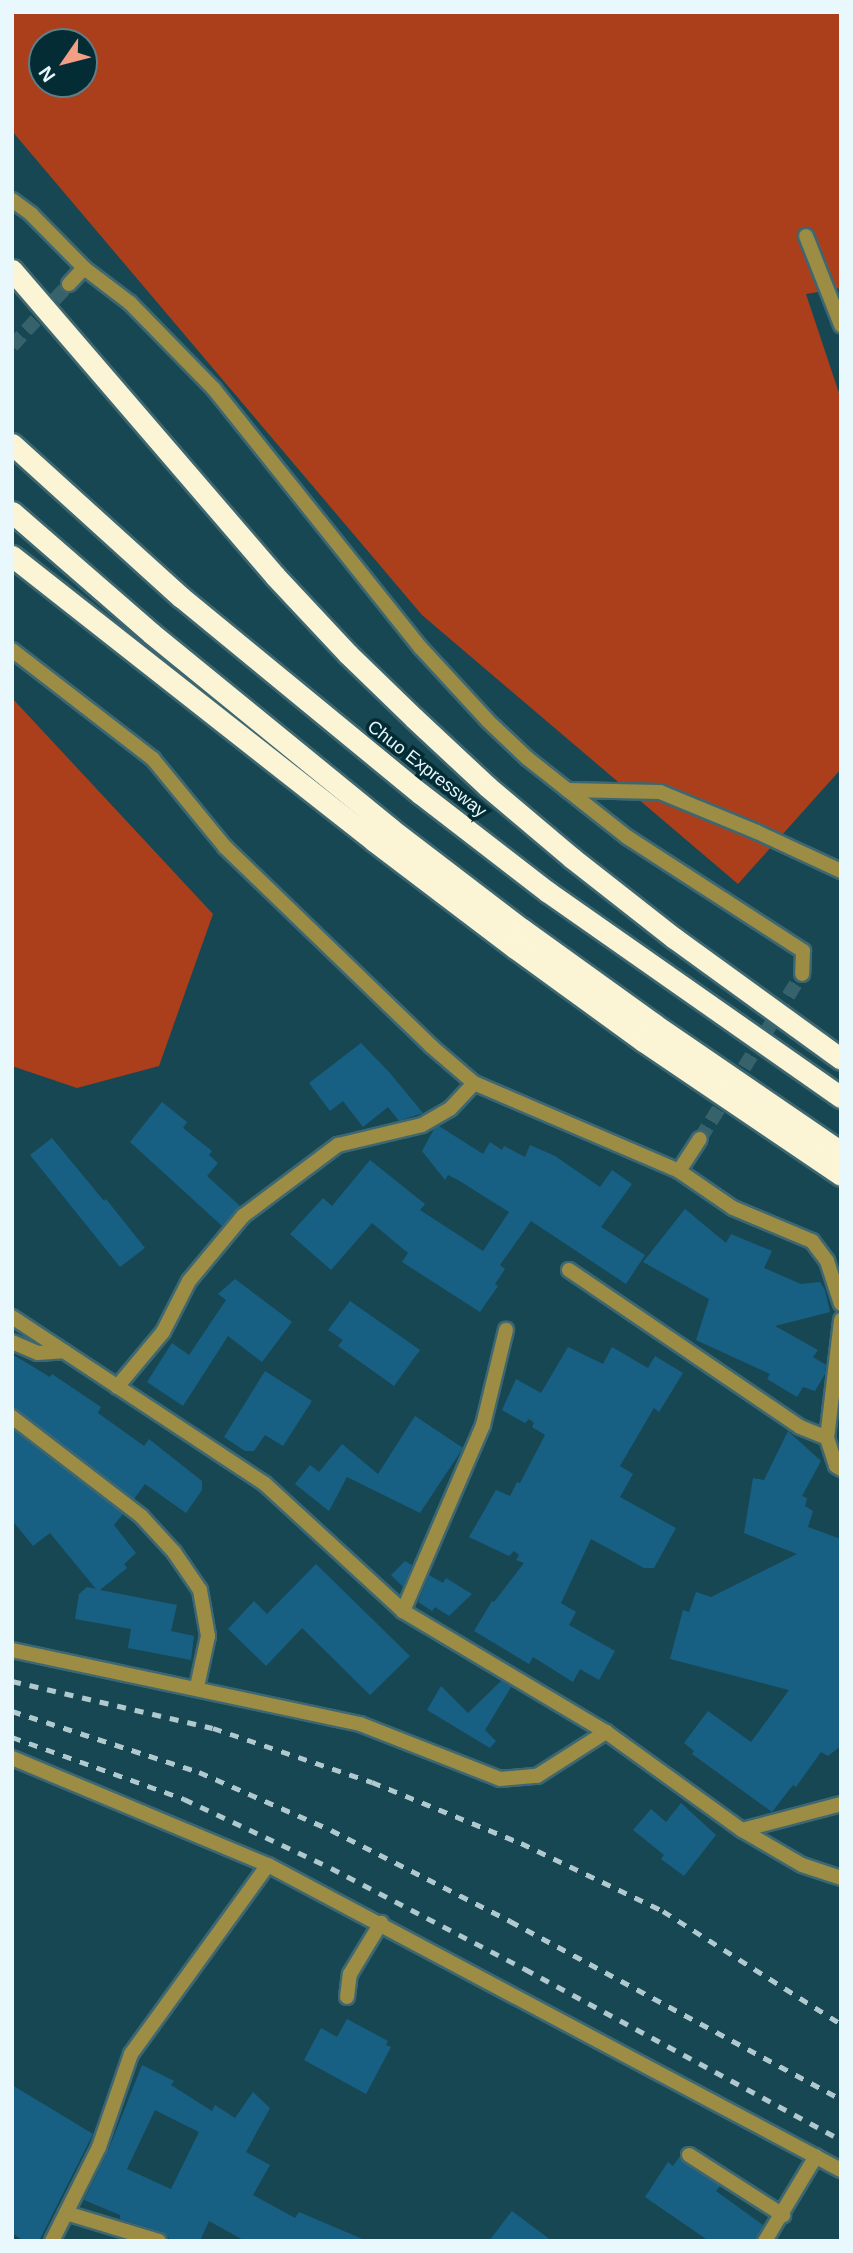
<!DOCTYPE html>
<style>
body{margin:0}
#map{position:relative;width:853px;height:2253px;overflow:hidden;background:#174753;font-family:Helvetica,sans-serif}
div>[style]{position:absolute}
.forest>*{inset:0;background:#ac3f1b}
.building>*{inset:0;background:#185f84}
.minor-tunnel>*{height:14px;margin-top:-7px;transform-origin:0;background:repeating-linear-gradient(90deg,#36626c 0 14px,transparent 0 21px)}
.roads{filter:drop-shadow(2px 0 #3d6771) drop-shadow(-2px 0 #3d6771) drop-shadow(0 2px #3d6771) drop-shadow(0 -2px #3d6771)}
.minor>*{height:14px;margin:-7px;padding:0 7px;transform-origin:7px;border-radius:7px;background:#9c8c44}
.motorway>*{height:21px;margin:-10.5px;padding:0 10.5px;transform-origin:10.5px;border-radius:10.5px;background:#fcf5d5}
.rail>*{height:5px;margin-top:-2.5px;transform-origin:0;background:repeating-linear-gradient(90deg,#b0c9cf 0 9px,transparent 0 18px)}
span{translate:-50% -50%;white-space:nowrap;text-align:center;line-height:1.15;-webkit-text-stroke:7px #042c35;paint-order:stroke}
.street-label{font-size:18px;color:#e8f8fc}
.frame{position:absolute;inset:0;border:14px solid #e8f8fc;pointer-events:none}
.north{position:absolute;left:28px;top:28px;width:70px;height:70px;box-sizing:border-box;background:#042c35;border:2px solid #5f7e85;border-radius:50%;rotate:235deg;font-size:19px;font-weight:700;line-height:28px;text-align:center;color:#e8f8fc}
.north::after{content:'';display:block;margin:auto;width:24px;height:32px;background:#f39f85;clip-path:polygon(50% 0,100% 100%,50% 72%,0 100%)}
</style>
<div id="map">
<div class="forest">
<i style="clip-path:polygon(evenodd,12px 12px,841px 12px,841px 288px,806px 294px,841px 399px,841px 769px,738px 884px,422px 615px,12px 131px,12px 12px,42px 42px,84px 42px,84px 84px,42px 84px,42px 42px)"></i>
<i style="clip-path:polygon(12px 698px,213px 914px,159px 1066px,77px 1088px,12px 1066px)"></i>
</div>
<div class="building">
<i style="clip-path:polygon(361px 1043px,389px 1072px,423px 1113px,399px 1121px,388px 1107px,363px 1127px,343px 1101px,330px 1111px,309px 1083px)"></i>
<i style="clip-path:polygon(162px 1102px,187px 1122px,183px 1128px,212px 1151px,209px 1155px,218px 1163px,207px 1176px,240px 1206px,222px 1226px,130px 1142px)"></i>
<i style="clip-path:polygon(439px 1126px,483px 1154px,490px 1142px,502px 1150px,504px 1146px,525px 1157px,530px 1145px,555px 1156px,600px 1187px,612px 1170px,632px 1184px,601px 1227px,645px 1255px,626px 1284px,531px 1221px,500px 1265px,505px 1269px,495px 1284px,498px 1286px,480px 1312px,402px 1262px,408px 1253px,372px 1223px,331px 1270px,290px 1234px,323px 1198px,332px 1206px,370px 1160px,425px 1204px,420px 1210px,483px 1251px,509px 1212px,458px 1180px,448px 1175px,445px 1180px,422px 1151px,434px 1129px)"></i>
<i style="clip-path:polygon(52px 1138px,104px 1201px,106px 1199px,145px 1248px,120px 1267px,30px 1155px)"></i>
<i style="clip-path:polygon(685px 1209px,726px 1243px,731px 1234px,772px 1251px,764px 1268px,801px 1284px,820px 1282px,825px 1290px,830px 1312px,775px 1326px,818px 1350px,813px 1357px,826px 1365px,825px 1374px,815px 1391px,803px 1387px,797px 1397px,767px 1379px,770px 1374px,696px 1340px,709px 1299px,643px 1262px)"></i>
<i style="clip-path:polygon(235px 1279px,292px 1322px,262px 1362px,228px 1336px,183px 1406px,147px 1382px,172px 1343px,189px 1355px,226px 1300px,218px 1294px)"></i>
<i style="clip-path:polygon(350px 1301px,420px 1350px,394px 1386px,338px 1346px,343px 1340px,328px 1330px)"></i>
<i style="clip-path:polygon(568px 1347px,603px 1364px,612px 1347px,648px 1368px,655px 1356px,683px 1373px,659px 1412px,654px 1408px,620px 1466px,633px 1474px,620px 1497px,676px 1528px,654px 1568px,644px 1568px,591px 1539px,561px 1603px,576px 1612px,569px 1625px,615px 1651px,599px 1680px,580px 1669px,573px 1682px,533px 1657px,529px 1664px,474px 1631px,492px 1601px,494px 1602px,524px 1563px,516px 1560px,519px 1555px,514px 1551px,509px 1556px,469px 1537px,496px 1490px,510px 1496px,517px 1482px,520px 1483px,545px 1435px,532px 1427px,534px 1423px,529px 1419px,525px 1423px,502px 1410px,516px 1379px,541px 1393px)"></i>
<i style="clip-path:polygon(12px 1354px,50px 1377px,52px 1374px,101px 1407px,98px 1413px,144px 1446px,149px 1439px,202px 1481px,202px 1490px,186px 1513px,145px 1484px,134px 1499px,12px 1408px)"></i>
<i style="clip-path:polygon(265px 1371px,312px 1401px,283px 1446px,265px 1435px,254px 1451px,245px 1451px,224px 1437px)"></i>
<i style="clip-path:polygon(415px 1416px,463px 1448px,420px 1513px,347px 1477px,329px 1511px,295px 1484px,310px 1465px,319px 1472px,342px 1444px,378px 1474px)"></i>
<i style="clip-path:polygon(12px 1429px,123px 1514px,114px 1525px,136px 1553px,124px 1564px,127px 1568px,100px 1590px,177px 1605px,171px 1631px,194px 1636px,191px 1660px,128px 1648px,131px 1629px,75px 1619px,79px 1594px,87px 1587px,96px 1589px,50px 1533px,33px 1546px,12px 1520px)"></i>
<i style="clip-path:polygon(788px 1431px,821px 1461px,802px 1496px,807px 1498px,805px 1506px,813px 1511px,808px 1527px,841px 1539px,841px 1746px,828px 1756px,821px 1752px,796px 1787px,793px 1785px,772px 1812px,692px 1754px,694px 1751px,684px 1743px,708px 1711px,751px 1742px,789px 1690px,670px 1659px,683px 1610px,689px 1612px,696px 1592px,711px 1597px,797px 1554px,744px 1533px,753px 1478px,764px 1480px)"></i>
<i style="clip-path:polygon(405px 1561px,412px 1565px,403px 1587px,391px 1575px)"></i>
<i style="clip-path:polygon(316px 1564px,410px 1656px,370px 1695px,302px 1628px,266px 1666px,228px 1629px,254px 1601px,267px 1614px)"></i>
<i style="clip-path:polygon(429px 1575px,443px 1583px,446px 1578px,472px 1594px,449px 1616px,435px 1607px,432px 1611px,418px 1602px)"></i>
<i style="clip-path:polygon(501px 1681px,511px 1687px,485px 1730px,496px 1741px,490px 1748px,427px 1710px,441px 1686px,468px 1713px)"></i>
<i style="clip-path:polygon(681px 1803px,716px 1835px,684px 1876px,661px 1859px,664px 1855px,633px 1830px,651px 1809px,666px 1822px)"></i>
<i style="clip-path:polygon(347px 2019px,388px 2041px,386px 2045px,391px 2047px,366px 2094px,304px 2060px,321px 2028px,337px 2037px)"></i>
<i style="clip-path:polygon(evenodd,142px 2065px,174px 2081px,171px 2085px,212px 2111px,215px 2105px,235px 2118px,253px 2092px,270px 2108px,246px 2152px,270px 2165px,253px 2195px,295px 2218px,299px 2212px,367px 2241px,245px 2241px,209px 2221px,200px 2241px,172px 2241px,162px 2232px,120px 2219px,120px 2215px,84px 2200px,108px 2151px,142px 2065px,155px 2110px,199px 2132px,171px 2189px,127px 2169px,155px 2110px)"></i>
<i style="clip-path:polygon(12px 2085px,93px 2134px,39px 2241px,24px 2241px,12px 2233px)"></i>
<i style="clip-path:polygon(680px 2156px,684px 2163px,720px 2186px,716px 2191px,763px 2225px,755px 2241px,709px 2241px,645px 2197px,668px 2162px,673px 2166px)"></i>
<i style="clip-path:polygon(512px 2211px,552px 2241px,489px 2241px)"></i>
</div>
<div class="minor-tunnel">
<i style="left:12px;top:346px;width:84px;rotate:-47.4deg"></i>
<i style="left:700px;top:1139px;width:194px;rotate:-58.3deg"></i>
</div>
<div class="roads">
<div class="minor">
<i style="left:12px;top:200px;width:24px;rotate:36deg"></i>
<i style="left:31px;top:214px;width:76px;rotate:45.5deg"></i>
<i style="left:84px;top:268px;width:58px;rotate:37.3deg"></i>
<i style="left:130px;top:303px;width:120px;rotate:45.7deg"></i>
<i style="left:214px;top:389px;width:330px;rotate:51.4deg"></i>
<i style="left:420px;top:647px;width:100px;rotate:47.4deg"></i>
<i style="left:488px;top:721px;width:54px;rotate:43.5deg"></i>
<i style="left:527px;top:758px;width:127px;rotate:38.3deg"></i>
<i style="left:627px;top:837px;width:210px;rotate:32.9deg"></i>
<i style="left:803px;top:951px;width:23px;rotate:92deg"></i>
<i style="left:806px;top:236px;width:96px;rotate:68.5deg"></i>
<i style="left:69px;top:284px;width:22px;rotate:-47deg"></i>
<i style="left:12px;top:650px;width:178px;rotate:37.7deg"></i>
<i style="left:153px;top:759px;width:114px;rotate:50.7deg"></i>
<i style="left:225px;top:847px;width:286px;rotate:44deg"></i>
<i style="left:431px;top:1046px;width:57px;rotate:40.7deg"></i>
<i style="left:474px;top:1083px;width:223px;rotate:23.2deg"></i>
<i style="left:679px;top:1171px;width:65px;rotate:34.4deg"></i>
<i style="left:733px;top:1208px;width:86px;rotate:22.7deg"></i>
<i style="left:812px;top:1241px;width:25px;rotate:53deg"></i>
<i style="left:827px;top:1261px;width:45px;rotate:72deg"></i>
<i style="left:567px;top:790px;width:93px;rotate:1.2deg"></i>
<i style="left:660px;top:792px;width:105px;rotate:22.4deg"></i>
<i style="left:757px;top:832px;width:93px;rotate:24.9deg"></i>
<i style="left:679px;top:1171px;width:38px;rotate:-57deg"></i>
<i style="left:569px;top:1270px;width:279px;rotate:34.2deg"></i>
<i style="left:800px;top:1427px;width:29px;rotate:22deg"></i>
<i style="left:827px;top:1438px;width:29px;rotate:72deg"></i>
<i style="left:836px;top:1466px;width:6px;rotate:31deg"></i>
<i style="left:12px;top:1317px;width:303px;rotate:33.4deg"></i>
<i style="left:265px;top:1484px;width:188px;rotate:42.6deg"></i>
<i style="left:403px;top:1611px;width:236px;rotate:30.8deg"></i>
<i style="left:606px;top:1732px;width:168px;rotate:35.8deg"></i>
<i style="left:742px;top:1830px;width:69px;rotate:30.3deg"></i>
<i style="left:802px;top:1865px;width:41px;rotate:18.4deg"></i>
<i style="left:12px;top:1342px;width:28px;rotate:23deg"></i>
<i style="left:38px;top:1353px;width:26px;rotate:-4deg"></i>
<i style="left:117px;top:1387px;width:72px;rotate:-50.1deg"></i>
<i style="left:163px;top:1332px;width:57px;rotate:-63deg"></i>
<i style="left:189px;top:1281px;width:85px;rotate:-50.3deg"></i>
<i style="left:243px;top:1216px;width:119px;rotate:-36.8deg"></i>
<i style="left:338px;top:1145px;width:86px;rotate:-13.4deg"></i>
<i style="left:422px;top:1125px;width:32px;rotate:-30deg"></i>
<i style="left:450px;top:1109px;width:35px;rotate:-47deg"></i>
<i style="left:12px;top:1417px;width:163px;rotate:37.5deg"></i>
<i style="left:141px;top:1516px;width:49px;rotate:47.5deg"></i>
<i style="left:174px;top:1552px;width:46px;rotate:55.6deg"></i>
<i style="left:200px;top:1590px;width:47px;rotate:80.1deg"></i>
<i style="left:208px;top:1636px;width:52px;rotate:102.2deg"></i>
<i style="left:827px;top:1438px;width:119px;rotate:-83.2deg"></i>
<i style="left:403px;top:1611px;width:202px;rotate:-66.7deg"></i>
<i style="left:483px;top:1425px;width:98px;rotate:-76.4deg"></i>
<i style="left:12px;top:1650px;width:356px;rotate:12deg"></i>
<i style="left:360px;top:1724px;width:150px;rotate:21.4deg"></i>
<i style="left:500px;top:1779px;width:37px;rotate:-5deg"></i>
<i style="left:537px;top:1776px;width:82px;rotate:-32.5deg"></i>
<i style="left:12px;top:1758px;width:277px;rotate:22.7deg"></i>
<i style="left:268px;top:1865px;width:649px;rotate:28.03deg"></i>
<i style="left:742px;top:1830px;width:102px;rotate:-14.7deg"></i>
<i style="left:347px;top:1997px;width:23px;rotate:-83deg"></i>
<i style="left:350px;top:1974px;width:60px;rotate:-58.7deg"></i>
<i style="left:689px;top:2155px;width:112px;rotate:32.6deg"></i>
<i style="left:66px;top:2213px;width:97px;rotate:16.8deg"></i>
<i style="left:52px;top:2241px;width:105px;rotate:-63.4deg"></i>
<i style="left:99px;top:2147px;width:98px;rotate:-71deg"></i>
<i style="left:131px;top:2054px;width:233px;rotate:-54.1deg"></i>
<i style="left:765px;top:2241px;width:99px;rotate:-59deg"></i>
</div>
<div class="motorway">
<i style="left:12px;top:270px;width:403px;rotate:49.3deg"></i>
<i style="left:275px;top:576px;width:107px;rotate:46.9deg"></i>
<i style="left:348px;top:654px;width:92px;rotate:44.1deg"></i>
<i style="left:414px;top:718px;width:101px;rotate:43deg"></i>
<i style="left:488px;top:787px;width:110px;rotate:40.2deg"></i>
<i style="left:572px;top:858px;width:130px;rotate:38.1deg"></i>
<i style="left:674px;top:938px;width:206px;rotate:35.9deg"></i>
<i style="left:12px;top:444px;width:228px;rotate:42.2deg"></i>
<i style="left:181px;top:597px;width:310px;rotate:39.4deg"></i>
<i style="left:421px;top:794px;width:160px;rotate:37.7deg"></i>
<i style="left:548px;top:892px;width:358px;rotate:35deg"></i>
<i style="left:12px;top:512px;width:184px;rotate:41deg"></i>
<i style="left:151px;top:633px;width:310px;rotate:39.2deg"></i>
<i style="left:391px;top:829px;width:165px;rotate:37.4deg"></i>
<i style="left:522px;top:929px;width:163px;rotate:35.7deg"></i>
<i style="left:654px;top:1024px;width:227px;rotate:34.4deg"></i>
<i style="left:12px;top:556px;width:461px;rotate:38.2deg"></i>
<i style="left:374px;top:841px;width:177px;rotate:37.2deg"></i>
<i style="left:515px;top:948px;width:158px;rotate:36deg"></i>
<i style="left:643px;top:1041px;width:239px;rotate:34.1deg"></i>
</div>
</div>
<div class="rail">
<i style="left:12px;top:1681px;width:206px;rotate:13.2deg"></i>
<i style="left:213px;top:1728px;width:168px;rotate:18.8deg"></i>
<i style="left:372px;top:1782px;width:161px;rotate:22.3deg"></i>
<i style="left:521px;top:1843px;width:157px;rotate:25.6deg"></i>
<i style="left:663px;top:1911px;width:211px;rotate:32.4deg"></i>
<i style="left:12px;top:1711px;width:197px;rotate:18.1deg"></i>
<i style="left:199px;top:1772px;width:144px;rotate:23.7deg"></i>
<i style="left:331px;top:1830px;width:201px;rotate:26.9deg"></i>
<i style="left:510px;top:1921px;width:376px;rotate:28.3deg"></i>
<i style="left:12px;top:1737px;width:183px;rotate:19.8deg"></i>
<i style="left:184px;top:1799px;width:162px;rotate:25.1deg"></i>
<i style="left:331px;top:1868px;width:219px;rotate:27.5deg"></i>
<i style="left:525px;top:1969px;width:359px;rotate:28.4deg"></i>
</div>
<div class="street-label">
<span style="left:427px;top:769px;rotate:38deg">Chuo Expressway</span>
</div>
<div class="frame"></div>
<div class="north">N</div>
</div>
